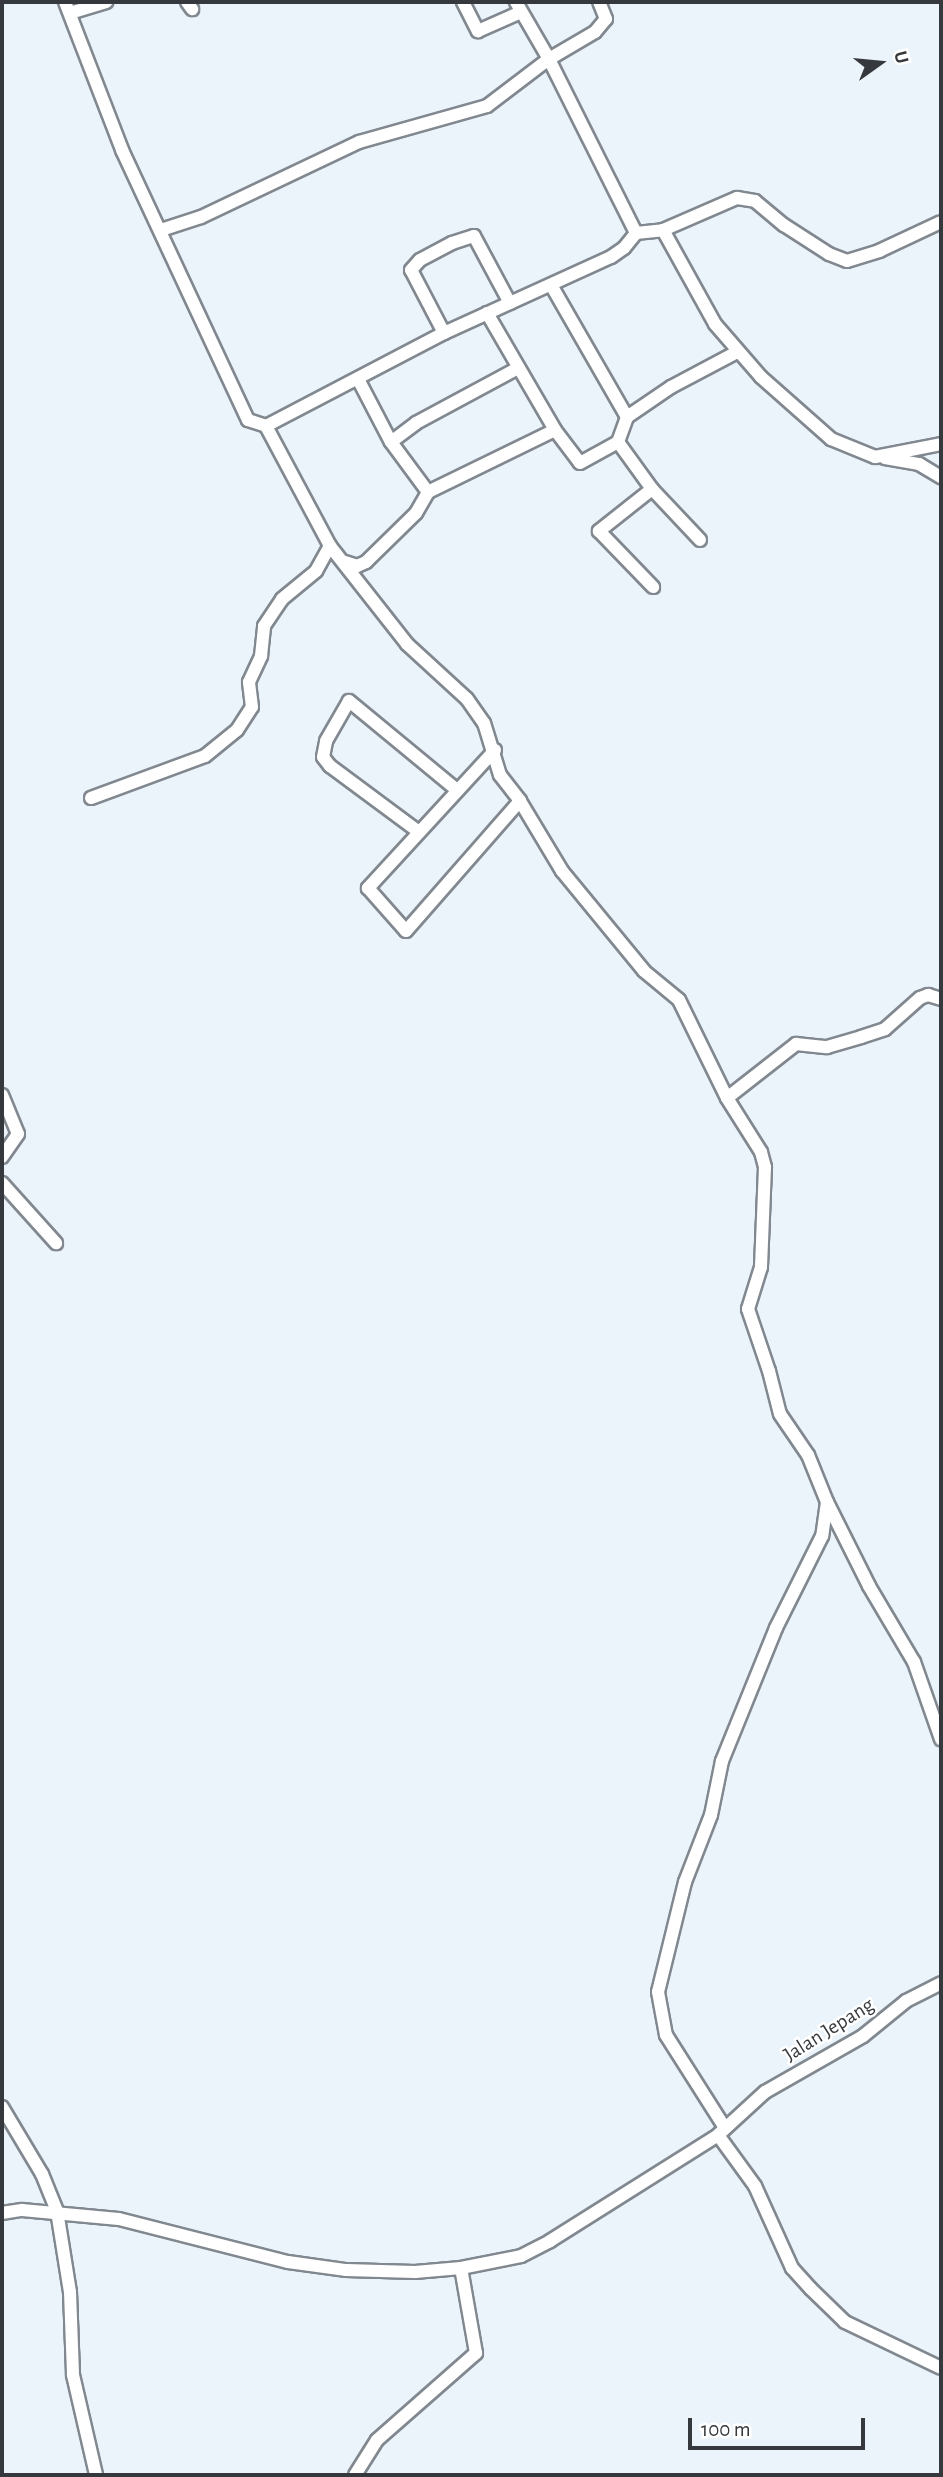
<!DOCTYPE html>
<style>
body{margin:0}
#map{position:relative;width:943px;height:2477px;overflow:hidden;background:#ebf3fb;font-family:"Alegreya Sans",sans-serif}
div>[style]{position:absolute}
.roads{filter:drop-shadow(2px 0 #81888f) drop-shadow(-2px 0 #81888f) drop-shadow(0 2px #81888f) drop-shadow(0 -2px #81888f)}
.minor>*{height:12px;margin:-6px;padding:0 6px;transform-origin:6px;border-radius:6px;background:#fff}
span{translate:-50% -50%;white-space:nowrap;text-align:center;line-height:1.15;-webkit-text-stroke:5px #fff;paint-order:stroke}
.street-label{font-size:21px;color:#35383c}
.frame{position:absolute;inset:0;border:4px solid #35383c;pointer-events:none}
.north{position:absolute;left:845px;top:28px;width:70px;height:70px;-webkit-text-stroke:5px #fff;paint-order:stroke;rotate:75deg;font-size:19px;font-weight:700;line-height:28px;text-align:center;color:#35383c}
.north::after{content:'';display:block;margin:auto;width:24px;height:32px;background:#35383c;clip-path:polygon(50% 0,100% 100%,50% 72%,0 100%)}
.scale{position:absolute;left:688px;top:2418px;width:177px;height:32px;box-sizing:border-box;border:4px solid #35383c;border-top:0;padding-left:9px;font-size:21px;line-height:24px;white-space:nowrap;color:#35383c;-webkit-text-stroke:5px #fff;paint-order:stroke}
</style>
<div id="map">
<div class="roads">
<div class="minor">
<i style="left:65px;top:2px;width:159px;rotate:68.9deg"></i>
<i style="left:122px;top:150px;width:298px;rotate:65deg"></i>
<i style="left:248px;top:420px;width:19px;rotate:18deg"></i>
<i style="left:266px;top:426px;width:136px;rotate:61.9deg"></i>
<i style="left:330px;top:546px;width:125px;rotate:51.8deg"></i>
<i style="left:407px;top:644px;width:81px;rotate:42.5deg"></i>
<i style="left:467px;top:699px;width:29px;rotate:55deg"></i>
<i style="left:484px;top:723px;width:54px;rotate:72.9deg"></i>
<i style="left:500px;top:775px;width:33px;rotate:52deg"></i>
<i style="left:520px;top:801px;width:82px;rotate:59deg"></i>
<i style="left:562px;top:871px;width:129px;rotate:50.6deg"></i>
<i style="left:644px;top:971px;width:45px;rotate:39.6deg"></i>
<i style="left:679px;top:1000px;width:109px;rotate:63.9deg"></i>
<i style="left:727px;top:1098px;width:64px;rotate:57.8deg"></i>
<i style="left:761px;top:1152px;width:16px;rotate:75deg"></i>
<i style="left:765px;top:1167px;width:100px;rotate:92.3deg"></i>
<i style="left:761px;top:1267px;width:44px;rotate:107.2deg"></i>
<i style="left:748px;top:1309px;width:65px;rotate:71.3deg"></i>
<i style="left:769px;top:1371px;width:44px;rotate:75.7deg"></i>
<i style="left:780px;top:1414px;width:50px;rotate:55.7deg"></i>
<i style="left:808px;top:1455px;width:51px;rotate:68deg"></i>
<i style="left:827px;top:1502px;width:34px;rotate:98deg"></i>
<i style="left:822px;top:1536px;width:103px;rotate:116.6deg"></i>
<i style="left:776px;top:1628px;width:144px;rotate:112.1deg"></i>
<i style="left:722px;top:1761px;width:55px;rotate:101.5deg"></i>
<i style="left:711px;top:1815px;width:72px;rotate:111.2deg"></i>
<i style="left:685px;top:1882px;width:113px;rotate:103.8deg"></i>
<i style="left:658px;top:1992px;width:44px;rotate:79.5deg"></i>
<i style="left:666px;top:2035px;width:110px;rotate:57.6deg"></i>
<i style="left:187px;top:2px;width:9px;rotate:54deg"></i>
<i style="left:463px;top:2px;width:33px;rotate:63deg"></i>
<i style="left:478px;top:31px;width:47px;rotate:-23.8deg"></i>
<i style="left:70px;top:13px;width:38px;rotate:-17deg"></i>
<i style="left:161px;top:230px;width:42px;rotate:-18deg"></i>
<i style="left:201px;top:217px;width:175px;rotate:-25.4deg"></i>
<i style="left:359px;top:142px;width:133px;rotate:-15.7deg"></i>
<i style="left:487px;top:106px;width:78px;rotate:-37.2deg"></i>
<i style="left:549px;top:59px;width:53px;rotate:-30.4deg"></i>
<i style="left:595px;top:32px;width:17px;rotate:-50deg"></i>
<i style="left:606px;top:19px;width:18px;rotate:-112deg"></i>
<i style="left:663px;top:230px;width:81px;rotate:-23.4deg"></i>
<i style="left:737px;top:198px;width:18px;rotate:9deg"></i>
<i style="left:755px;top:201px;width:38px;rotate:40deg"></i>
<i style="left:784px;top:225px;width:54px;rotate:32.8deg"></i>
<i style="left:829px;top:254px;width:19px;rotate:21deg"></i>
<i style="left:847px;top:261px;width:34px;rotate:-17deg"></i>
<i style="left:879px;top:251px;width:68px;rotate:-25.1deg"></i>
<i style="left:636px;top:233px;width:27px;rotate:-6deg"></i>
<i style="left:663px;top:230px;width:107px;rotate:61deg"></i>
<i style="left:715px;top:324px;width:70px;rotate:49deg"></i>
<i style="left:761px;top:377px;width:94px;rotate:41.5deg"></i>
<i style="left:831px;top:439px;width:48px;rotate:22.2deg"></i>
<i style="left:875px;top:457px;width:67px;rotate:-11.1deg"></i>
<i style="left:487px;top:313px;width:135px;rotate:59.8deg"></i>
<i style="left:555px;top:430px;width:41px;rotate:52.9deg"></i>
<i style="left:580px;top:463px;width:43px;rotate:-28.9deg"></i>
<i style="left:618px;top:442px;width:27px;rotate:-70deg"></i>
<i style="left:627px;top:417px;width:152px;rotate:-119.9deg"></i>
<i style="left:444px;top:333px;width:71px;rotate:-117.6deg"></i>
<i style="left:411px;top:270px;width:13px;rotate:-48deg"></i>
<i style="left:420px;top:260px;width:36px;rotate:-28deg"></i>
<i style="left:452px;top:243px;width:23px;rotate:-18deg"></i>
<i style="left:474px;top:236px;width:76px;rotate:61.8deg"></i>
<i style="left:358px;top:379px;width:71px;rotate:62.4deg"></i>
<i style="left:391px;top:442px;width:62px;rotate:53.5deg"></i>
<i style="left:627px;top:417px;width:53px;rotate:-34.3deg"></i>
<i style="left:671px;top:387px;width:75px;rotate:-27.9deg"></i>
<i style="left:266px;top:426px;width:201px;rotate:-27.6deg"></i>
<i style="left:444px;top:333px;width:183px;rotate:-24.5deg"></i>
<i style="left:611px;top:257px;width:16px;rotate:-35deg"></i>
<i style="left:624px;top:248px;width:19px;rotate:-51deg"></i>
<i style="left:636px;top:233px;width:195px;rotate:-116.6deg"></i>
<i style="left:549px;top:59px;width:66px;rotate:-120.1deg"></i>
<i style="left:391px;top:442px;width:31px;rotate:-37deg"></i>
<i style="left:416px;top:423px;width:116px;rotate:-28.3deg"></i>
<i style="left:618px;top:442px;width:58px;rotate:54.1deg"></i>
<i style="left:652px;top:489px;width:70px;rotate:46.7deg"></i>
<i style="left:885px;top:458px;width:35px;rotate:10deg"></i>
<i style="left:919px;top:464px;width:26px;rotate:31deg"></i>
<i style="left:652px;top:489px;width:68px;rotate:141.6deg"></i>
<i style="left:599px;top:531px;width:78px;rotate:46deg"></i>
<i style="left:345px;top:562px;width:13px;rotate:18deg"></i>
<i style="left:357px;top:566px;width:10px;rotate:-24deg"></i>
<i style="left:366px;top:562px;width:70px;rotate:-44.4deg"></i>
<i style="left:416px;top:513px;width:24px;rotate:-60deg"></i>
<i style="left:428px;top:492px;width:141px;rotate:-26deg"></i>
<i style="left:495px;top:750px;width:188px;rotate:132.6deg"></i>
<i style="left:368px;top:888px;width:57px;rotate:48.5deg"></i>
<i style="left:406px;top:931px;width:173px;rotate:-48.8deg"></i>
<i style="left:91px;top:798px;width:121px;rotate:-20.2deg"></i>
<i style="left:205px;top:756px;width:41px;rotate:-39.1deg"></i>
<i style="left:237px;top:730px;width:27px;rotate:-57deg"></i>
<i style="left:252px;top:707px;width:25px;rotate:-97deg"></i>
<i style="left:249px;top:682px;width:29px;rotate:-65deg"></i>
<i style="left:261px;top:656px;width:30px;rotate:-84deg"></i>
<i style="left:264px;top:626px;width:32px;rotate:-56deg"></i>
<i style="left:282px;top:599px;width:44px;rotate:-39.5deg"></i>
<i style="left:316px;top:571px;width:29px;rotate:-61deg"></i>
<i style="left:419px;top:832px;width:111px;rotate:-143.4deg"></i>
<i style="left:330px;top:766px;width:11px;rotate:-128deg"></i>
<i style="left:323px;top:757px;width:16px;rotate:-79deg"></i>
<i style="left:326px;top:741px;width:46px;rotate:-60.1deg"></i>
<i style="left:349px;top:701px;width:140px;rotate:39.5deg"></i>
<i style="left:2px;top:1095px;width:42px;rotate:67.7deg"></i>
<i style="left:18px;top:1134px;width:28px;rotate:125deg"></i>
<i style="left:727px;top:1098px;width:88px;rotate:-38deg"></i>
<i style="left:796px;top:1044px;width:31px;rotate:6deg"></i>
<i style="left:827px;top:1047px;width:35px;rotate:-16deg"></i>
<i style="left:861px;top:1037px;width:25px;rotate:-18deg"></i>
<i style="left:885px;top:1029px;width:47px;rotate:-41.5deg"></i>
<i style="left:920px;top:998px;width:9px;rotate:-21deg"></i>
<i style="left:928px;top:995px;width:14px;rotate:17deg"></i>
<i style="left:2px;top:1183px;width:81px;rotate:48deg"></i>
<i style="left:827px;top:1502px;width:94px;rotate:63.4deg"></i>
<i style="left:869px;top:1586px;width:88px;rotate:59.4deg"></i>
<i style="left:914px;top:1662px;width:82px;rotate:70.7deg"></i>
<i style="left:2px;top:2107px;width:78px;rotate:59.2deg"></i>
<i style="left:42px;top:2174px;width:40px;rotate:68deg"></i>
<i style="left:57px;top:2211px;width:82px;rotate:80.9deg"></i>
<i style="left:70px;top:2292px;width:83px;rotate:87.9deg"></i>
<i style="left:73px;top:2375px;width:103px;rotate:77deg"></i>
<i style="left:718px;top:2135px;width:63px;rotate:54deg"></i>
<i style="left:755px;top:2186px;width:90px;rotate:65.7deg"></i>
<i style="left:792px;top:2268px;width:28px;rotate:48deg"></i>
<i style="left:811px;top:2289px;width:47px;rotate:44.1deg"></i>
<i style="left:845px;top:2322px;width:106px;rotate:25.6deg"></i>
<i style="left:2px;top:2213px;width:20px;rotate:-9deg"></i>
<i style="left:22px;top:2210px;width:97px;rotate:5.3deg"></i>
<i style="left:119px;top:2219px;width:174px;rotate:14.3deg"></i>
<i style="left:288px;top:2262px;width:59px;rotate:7.9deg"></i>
<i style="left:346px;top:2270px;width:69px;rotate:1.7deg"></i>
<i style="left:415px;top:2272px;width:46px;rotate:-5deg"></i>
<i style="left:461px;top:2268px;width:61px;rotate:-11.3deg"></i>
<i style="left:521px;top:2256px;width:33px;rotate:-27deg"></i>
<i style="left:550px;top:2241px;width:199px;rotate:-32.2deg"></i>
<i style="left:718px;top:2135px;width:64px;rotate:-42.5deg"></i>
<i style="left:765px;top:2092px;width:113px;rotate:-29.7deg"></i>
<i style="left:863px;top:2036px;width:55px;rotate:-39.1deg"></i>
<i style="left:906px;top:2001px;width:39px;rotate:-27deg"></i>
<i style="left:355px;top:2475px;width:41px;rotate:-57.8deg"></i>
<i style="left:377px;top:2440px;width:132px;rotate:-41.3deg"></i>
<i style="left:476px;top:2353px;width:86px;rotate:-100deg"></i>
</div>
</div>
<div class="street-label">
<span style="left:829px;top:2030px;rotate:-32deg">Jalan Jepang</span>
</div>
<div class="frame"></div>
<div class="north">U</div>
<div class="scale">100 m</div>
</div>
